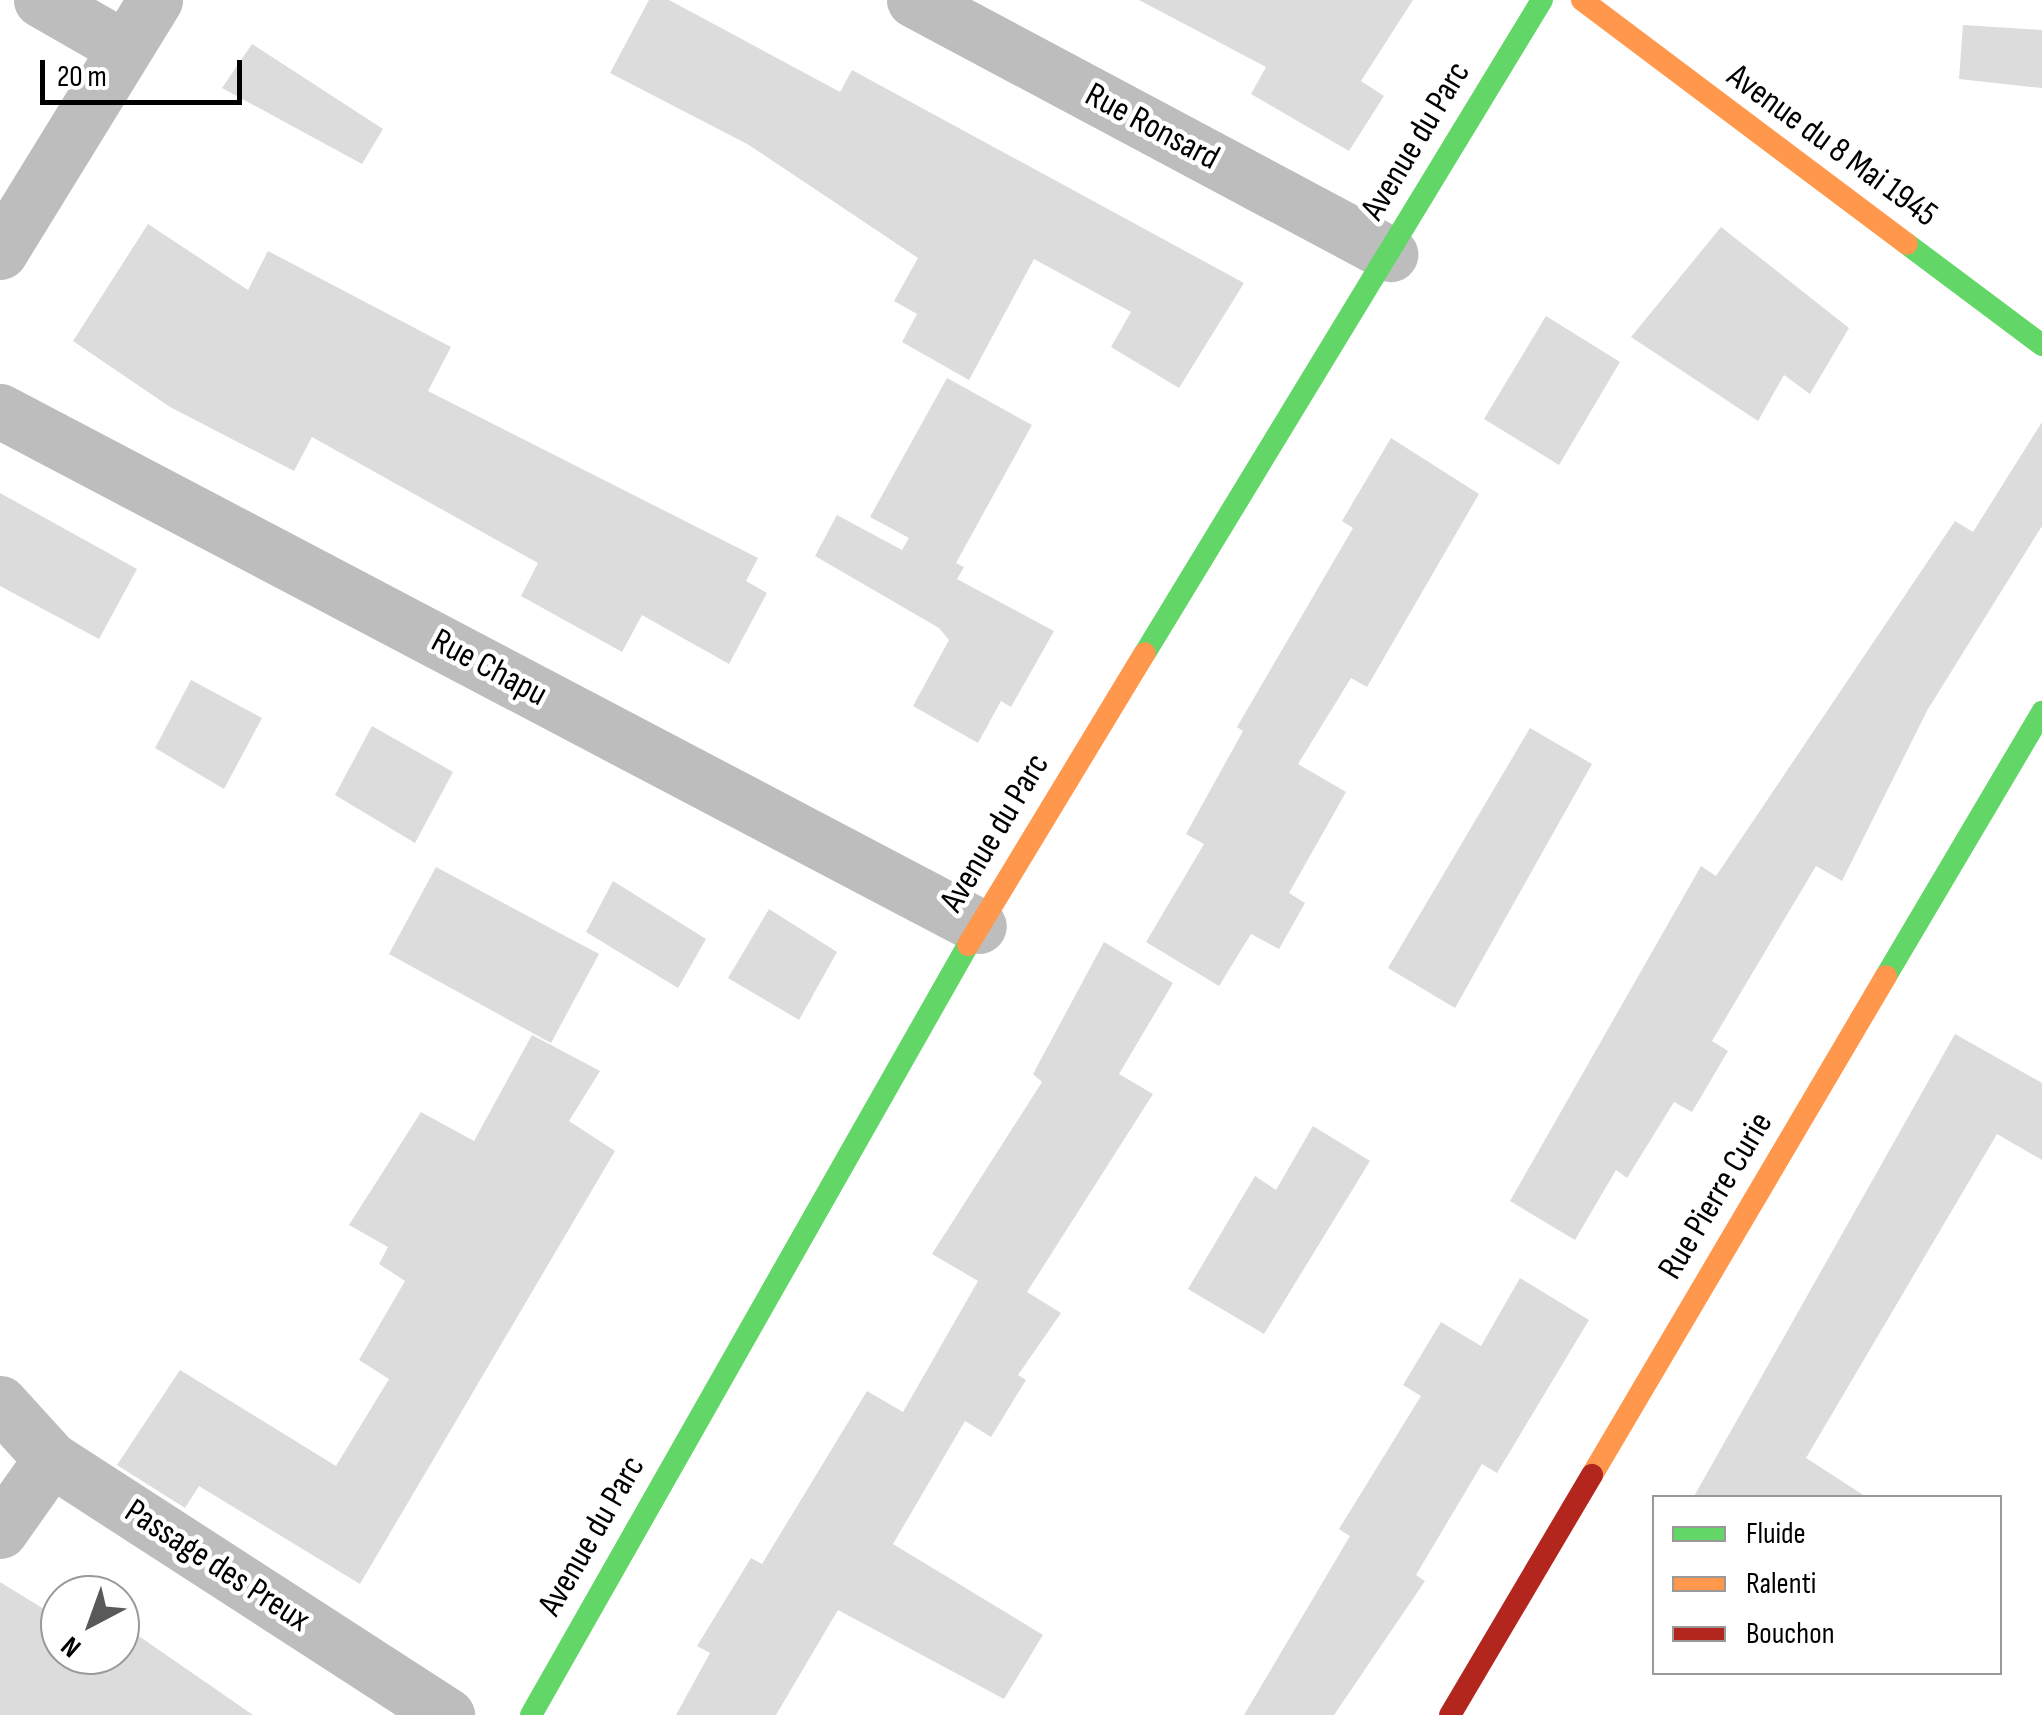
<!DOCTYPE html>
<style>
body{margin:0}
#map{position:relative;width:2042px;height:1715px;overflow:hidden;background:#fff;font-family:"Sofia Sans Condensed",sans-serif}
div>[style]{position:absolute}
.building>*{inset:0;background:#dcdcdc}
.street>*{height:55px;margin:-27.5px;padding:0 27.5px;transform-origin:27.5px;border-radius:27.5px;background:#bdbdbd}
.fast>*{height:22px;margin:-11px;padding:0 11px;transform-origin:11px;border-radius:11px;background:#63d668}
.slow>*{height:22px;margin:-11px;padding:0 11px;transform-origin:11px;border-radius:11px;background:#ff974d}
.jam>*{height:22px;margin:-11px;padding:0 11px;transform-origin:11px;border-radius:11px;background:#b3261e}
span{translate:-50% -50%;white-space:nowrap;text-align:center;line-height:1.15;-webkit-text-stroke:9px #fff;paint-order:stroke}
.street-label{font-size:35px;color:#000}
.legend{position:absolute;left:1652px;top:1495px;width:350px;height:180px;box-sizing:border-box;background:#fff;border:2px solid #999;margin:0;padding:12px 18px;list-style:none;font-size:30px;color:#000}
.legend li{display:flex;align-items:center;gap:20px;height:50px}
.legend b{width:50px;border:2px solid #999}
.north{position:absolute;left:40px;top:1575px;width:100px;height:100px;box-sizing:border-box;background:#fff;border:2px solid #999;border-radius:50%;rotate:221deg;font-size:28px;font-weight:700;line-height:40px;text-align:center;color:#000}
.north::after{content:'';display:block;margin:auto;width:35px;height:45px;background:#595959;clip-path:polygon(50% 0,100% 100%,50% 72%,0 100%)}
.scale{position:absolute;left:40px;top:60px;width:202px;height:45px;box-sizing:border-box;border:5px solid #000;border-top:0;padding-left:12px;font-size:30px;line-height:35px;white-space:nowrap;color:#000;-webkit-text-stroke:8px #fff;paint-order:stroke}
</style>
<div id="map">
<div class="building">
<i style="clip-path:polygon(649px 0,669px 0,840px 92px,852px 70px,1244px 283px,1179px 388px,1111px 347px,1131px 312px,1034px 259px,969px 380px,902px 342px,917px 314px,894px 301px,918px 258px,749px 145px,610px 73px)"></i>
<i style="clip-path:polygon(1139px 0,1413px 0,1361px 81px,1384px 96px,1349px 151px,1251px 94px,1266px 67px)"></i>
<i style="clip-path:polygon(1963px 25px,2042px 30px,2042px 88px,1959px 79px)"></i>
<i style="clip-path:polygon(252px 44px,383px 129px,362px 164px,222px 88px)"></i>
<i style="clip-path:polygon(148px 224px,248px 290px,268px 251px,451px 347px,428px 391px,758px 558px,746px 581px,767px 593px,729px 664px,642px 615px,622px 652px,521px 596px,538px 563px,312px 437px,294px 471px,170px 407px,73px 341px)"></i>
<i style="clip-path:polygon(1721px 227px,1849px 328px,1810px 394px,1784px 375px,1758px 421px,1631px 337px)"></i>
<i style="clip-path:polygon(1546px 316px,1620px 362px,1559px 465px,1484px 419px)"></i>
<i style="clip-path:polygon(947px 378px,1032px 425px,956px 563px,964px 567px,957px 579px,1054px 631px,1011px 707px,1001px 701px,978px 743px,913px 706px,949px 640px,939px 628px,815px 556px,837px 515px,902px 550px,909px 538px,870px 517px)"></i>
<i style="clip-path:polygon(2042px 422px,2042px 526px,1928px 709px,1842px 881px,1816px 866px,1712px 1041px,1728px 1051px,1692px 1112px,1674px 1102px,1627px 1178px,1616px 1170px,1575px 1240px,1510px 1201px,1701px 866px,1716px 876px,1955px 521px,1973px 532px)"></i>
<i style="clip-path:polygon(1391px 438px,1479px 494px,1367px 687px,1351px 678px,1298px 764px,1346px 792px,1289px 893px,1305px 903px,1279px 949px,1251px 934px,1219px 986px,1146px 942px,1204px 844px,1186px 834px,1243px 731px,1237px 727px,1353px 528px,1342px 521px)"></i>
<i style="clip-path:polygon(0 493px,137px 569px,99px 639px,0 586px)"></i>
<i style="clip-path:polygon(191px 680px,262px 718px,224px 789px,155px 748px)"></i>
<i style="clip-path:polygon(372px 726px,453px 772px,415px 843px,335px 795px)"></i>
<i style="clip-path:polygon(1530px 728px,1592px 764px,1455px 1008px,1388px 968px)"></i>
<i style="clip-path:polygon(436px 867px,599px 954px,551px 1043px,389px 954px)"></i>
<i style="clip-path:polygon(613px 881px,706px 939px,678px 988px,586px 932px)"></i>
<i style="clip-path:polygon(769px 909px,837px 952px,799px 1020px,728px 978px)"></i>
<i style="clip-path:polygon(1104px 942px,1173px 983px,1119px 1074px,1153px 1094px,1027px 1292px,1061px 1313px,1018px 1375px,1026px 1380px,991px 1437px,965px 1421px,893px 1544px,1043px 1635px,1004px 1699px,838px 1610px,776px 1715px,676px 1715px,710px 1653px,697px 1646px,751px 1558px,762px 1564px,867px 1391px,903px 1412px,978px 1281px,932px 1254px,1042px 1082px,1033px 1074px)"></i>
<i style="clip-path:polygon(1955px 1034px,2042px 1083px,2042px 1160px,1997px 1134px,1806px 1458px,1868px 1498px,1693px 1498px)"></i>
<i style="clip-path:polygon(532px 1035px,600px 1071px,569px 1121px,615px 1151px,360px 1584px,199px 1486px,185px 1508px,117px 1465px,180px 1370px,336px 1466px,389px 1379px,359px 1360px,405px 1281px,379px 1264px,388px 1247px,349px 1225px,421px 1112px,474px 1141px)"></i>
<i style="clip-path:polygon(1313px 1126px,1370px 1161px,1264px 1334px,1188px 1289px,1255px 1176px,1276px 1190px)"></i>
<i style="clip-path:polygon(1520px 1278px,1589px 1320px,1497px 1473px,1482px 1464px,1416px 1575px,1425px 1581px,1334px 1715px,1244px 1715px,1350px 1536px,1339px 1529px,1421px 1396px,1403px 1385px,1441px 1322px,1481px 1346px)"></i>
<i style="clip-path:polygon(0 1582px,60px 1619px,60px 1655px,120px 1655px,120px 1623px,253px 1715px,0 1715px)"></i>
</div>
<div class="street">
<i style="left:41px;top:0;width:95px;rotate:29.8deg"></i>
<i style="left:914px;top:0;width:540px;rotate:28.08deg"></i>
<i style="left:0;top:252px;width:296px;rotate:-58.4deg"></i>
<i style="left:0;top:411px;width:1106px;rotate:27.75deg"></i>
<i style="left:0;top:1403px;width:76px;rotate:47.7deg"></i>
<i style="left:51px;top:1459px;width:472px;rotate:32.9deg"></i>
<i style="left:0;top:1531px;width:88px;rotate:-54.7deg"></i>
</div>
<div class="fast">
<i style="left:1907px;top:244px;width:169px;rotate:36.8deg"></i>
<i style="left:1145px;top:653px;width:764px;rotate:-58.7deg"></i>
<i style="left:1886px;top:976px;width:307px;rotate:-59.4deg"></i>
<i style="left:531px;top:1715px;width:885px;rotate:-60.42deg"></i>
</div>
<div class="slow">
<i style="left:1582px;top:0;width:406px;rotate:36.9deg"></i>
<i style="left:968px;top:945px;width:341px;rotate:-58.8deg"></i>
<i style="left:1592px;top:1475px;width:579px;rotate:-59.49deg"></i>
</div>
<div class="jam">
<i style="left:1450px;top:1715px;width:279px;rotate:-59.4deg"></i>
</div>
<div class="street-label">
<span style="left:1152px;top:127px;rotate:28deg">Rue Ronsard</span>
<span style="left:1416px;top:141px;rotate:-59deg">Avenue du Parc</span>
<span style="left:1832px;top:146px;rotate:36deg">Avenue du 8 Mai 1945</span>
<span style="left:489px;top:668px;rotate:28deg">Rue Chapu</span>
<span style="left:995px;top:833px;rotate:-59deg">Avenue du Parc</span>
<span style="left:1716px;top:1196px;rotate:-59deg">Rue Pierre Curie</span>
<span style="left:592px;top:1536px;rotate:-60deg">Avenue du Parc</span>
<span style="left:217px;top:1566px;rotate:33deg">Passage des Preux</span>
</div>
<ul class="legend">
<li><b style="height:12px;background:#63d668"></b>Fluide</li>
<li><b style="height:12px;background:#ff974d"></b>Ralenti</li>
<li><b style="height:12px;background:#b3261e"></b>Bouchon</li>
</ul>
<div class="north">N</div>
<div class="scale">20 m</div>
</div>
